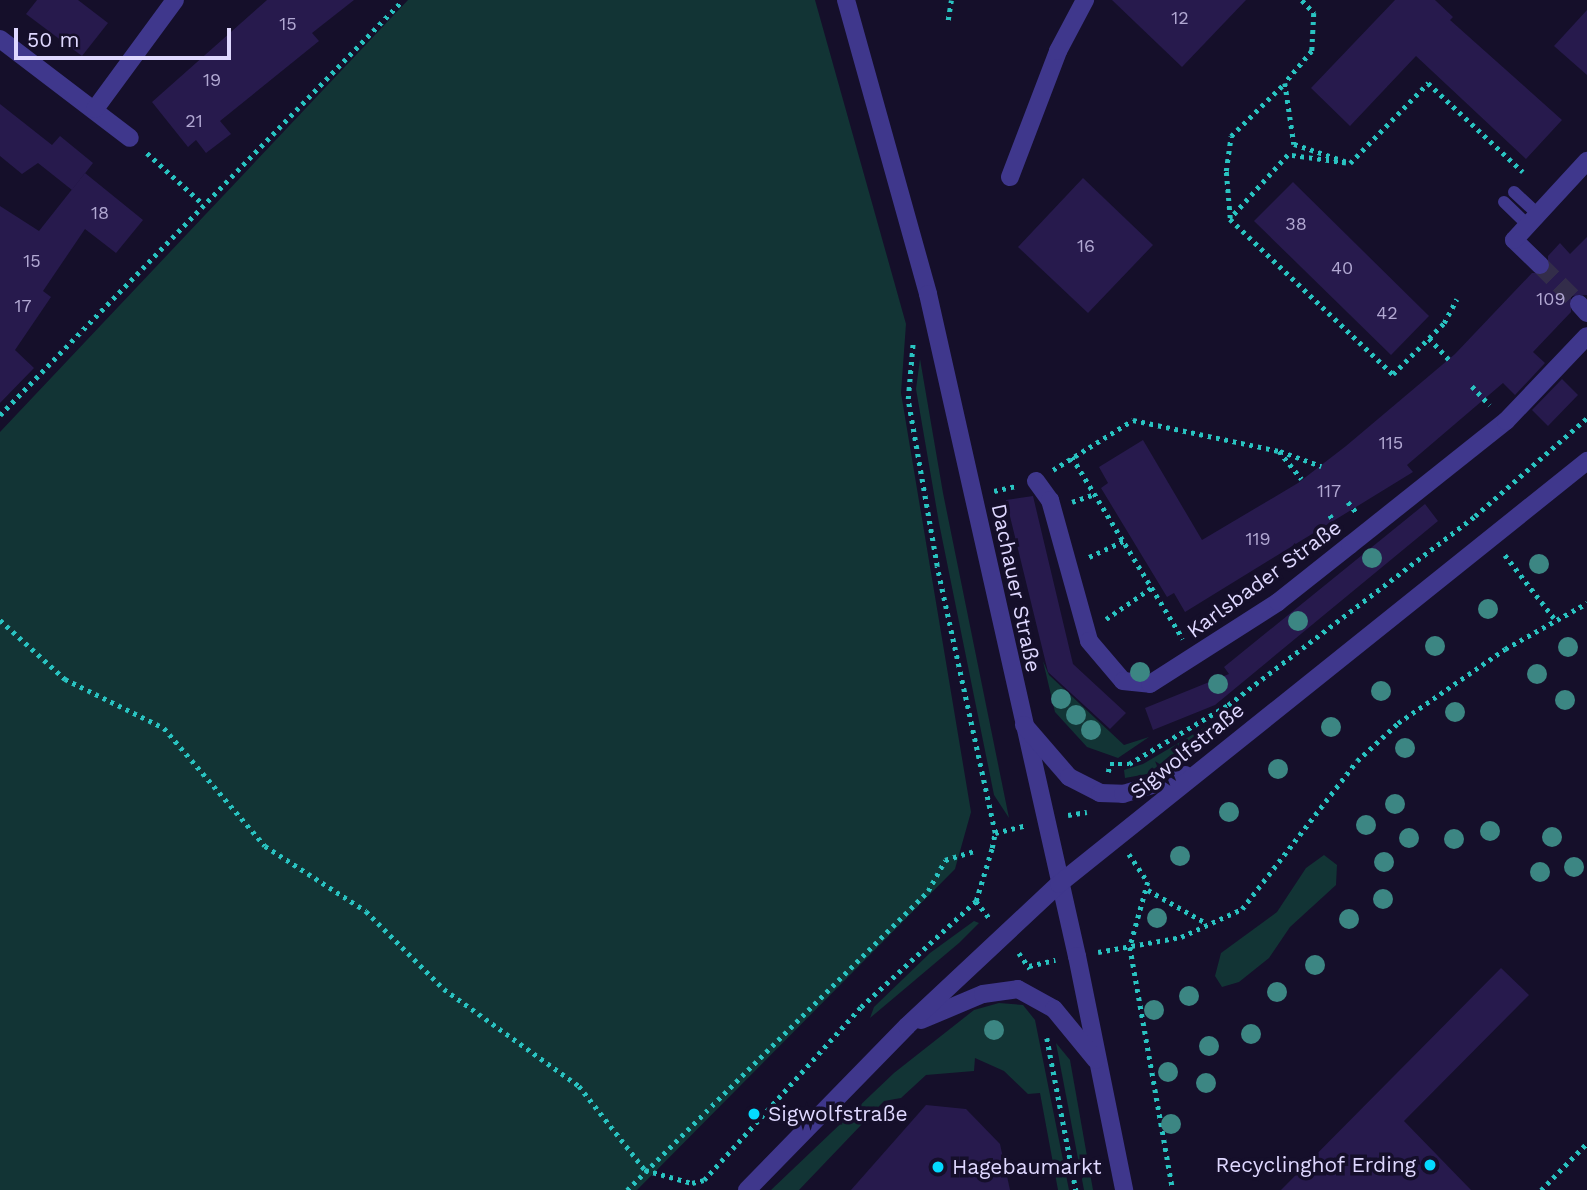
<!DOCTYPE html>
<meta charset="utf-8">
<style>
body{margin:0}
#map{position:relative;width:1587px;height:1190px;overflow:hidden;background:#150f2a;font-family:"Work Sans",sans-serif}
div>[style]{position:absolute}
.green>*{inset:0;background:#123435}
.building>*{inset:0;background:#271a4d}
.minor-tunnel>*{height:18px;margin-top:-9px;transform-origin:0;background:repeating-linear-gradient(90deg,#332d4a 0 18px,transparent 0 27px)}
.path>*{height:4.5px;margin-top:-2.25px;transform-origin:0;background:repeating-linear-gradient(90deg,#29c3c1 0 3.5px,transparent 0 8.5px)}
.service>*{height:12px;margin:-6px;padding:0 6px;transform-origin:6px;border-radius:6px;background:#3f378c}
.minor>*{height:18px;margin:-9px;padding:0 9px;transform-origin:9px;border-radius:9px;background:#3f378c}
.tertiary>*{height:18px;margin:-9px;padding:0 9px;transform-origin:9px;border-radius:9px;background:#3f378c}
.trees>*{width:20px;height:20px;margin:-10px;border-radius:50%;background:#3c8683}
.dots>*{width:19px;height:19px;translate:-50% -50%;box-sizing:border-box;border:4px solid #150f2a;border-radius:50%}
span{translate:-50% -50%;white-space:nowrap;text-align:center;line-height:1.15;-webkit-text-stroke:7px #150f2a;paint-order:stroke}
.number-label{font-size:18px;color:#b1a8d2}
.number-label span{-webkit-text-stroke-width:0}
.street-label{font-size:21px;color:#dfd8ff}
.poi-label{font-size:21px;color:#dfd8ff}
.left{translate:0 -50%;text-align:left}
.right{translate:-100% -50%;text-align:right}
.scale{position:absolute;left:14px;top:28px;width:217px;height:32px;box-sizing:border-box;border:4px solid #dfd8ff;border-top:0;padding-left:9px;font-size:21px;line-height:24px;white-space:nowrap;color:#dfd8ff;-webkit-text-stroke:5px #150f2a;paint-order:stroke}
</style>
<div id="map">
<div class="green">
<i style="clip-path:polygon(408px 0,815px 0,906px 324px,901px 393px,971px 812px,955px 869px,637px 1190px,0 1190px,0 432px)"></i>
<i style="clip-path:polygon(920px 359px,943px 493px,1009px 818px,994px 795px,939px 523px,916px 389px)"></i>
<i style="clip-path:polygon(1043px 661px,1049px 675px,1124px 745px,1149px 737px,1118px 758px,1087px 747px,1055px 712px)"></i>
<i style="clip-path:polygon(1214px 722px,1158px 772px,1125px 778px,1124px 770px,1143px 764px)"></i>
<i style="clip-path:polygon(1324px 855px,1337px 865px,1336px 885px,1290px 927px,1269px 958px,1239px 982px,1222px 987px,1215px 976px,1221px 953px,1277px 912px,1306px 868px)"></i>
<i style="clip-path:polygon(974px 921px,979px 923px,959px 943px,870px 1018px,874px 1007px,930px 953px)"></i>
<i style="clip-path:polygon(999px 1003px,1023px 1005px,1035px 1020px,1069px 1190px,1058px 1190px,1040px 1093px,1028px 1094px,1004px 1071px,975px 1058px,974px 1071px,926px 1075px,901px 1098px,884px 1101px,799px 1190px,771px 1190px,894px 1073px,974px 1010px)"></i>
<i style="clip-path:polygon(1056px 1043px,1070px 1060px,1093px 1190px,1084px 1190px)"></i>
</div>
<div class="building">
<i style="clip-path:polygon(37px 0,78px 0,108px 23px,82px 56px,26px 14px)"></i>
<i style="clip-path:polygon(267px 0,354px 0,312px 33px,319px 41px,220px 121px,231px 134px,206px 153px,196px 140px,188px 147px,152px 102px)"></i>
<i style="clip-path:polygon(1112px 0,1246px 0,1182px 67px)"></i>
<i style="clip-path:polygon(1395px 0,1435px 0,1453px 17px,1450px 20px,1562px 120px,1526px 159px,1416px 56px,1350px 126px,1311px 88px)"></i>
<i style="clip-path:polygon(1587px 10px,1587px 75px,1554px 46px)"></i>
<i style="clip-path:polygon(0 104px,52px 145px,60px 136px,93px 163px,72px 190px,38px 163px,22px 174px,0 156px)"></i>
<i style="clip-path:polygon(85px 173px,143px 220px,116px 253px,85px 229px,43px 291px,51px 297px,15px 350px,34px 368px,0 403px,0 206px,39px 231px)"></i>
<i style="clip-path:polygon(1083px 178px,1153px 245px,1088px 313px,1018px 247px)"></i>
<i style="clip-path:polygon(1293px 182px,1429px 316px,1391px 355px,1254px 221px)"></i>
<i style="clip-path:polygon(1587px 237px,1587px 295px,1571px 296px,1571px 312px,1533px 352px,1545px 363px,1515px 395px,1503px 383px,1407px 465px,1413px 472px,1185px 612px,1174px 593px,1167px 597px,1101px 488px,1108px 483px,1099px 467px,1143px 440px,1202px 540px,1298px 483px,1346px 446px,1455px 354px,1532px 273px,1548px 273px,1548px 256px,1560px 243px,1570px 254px)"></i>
<i style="clip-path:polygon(1562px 379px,1578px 395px,1548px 426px,1532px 410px)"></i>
<i style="clip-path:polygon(1033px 496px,1073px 664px,1126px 713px,1110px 729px,1048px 672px,1006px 500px)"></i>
<i style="clip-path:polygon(1425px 504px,1438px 521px,1215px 705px,1153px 730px,1145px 708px,1229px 674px,1224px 667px)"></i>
<i style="clip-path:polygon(1501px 968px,1529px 995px,1404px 1121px,1471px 1190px,1281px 1190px)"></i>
<i style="clip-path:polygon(926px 1105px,966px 1109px,1000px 1144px,1010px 1190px,851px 1190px)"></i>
</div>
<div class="minor-tunnel">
<i style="left:1540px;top:265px;width:55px;rotate:45deg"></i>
</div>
<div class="path">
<i style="left:1302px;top:0;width:18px;rotate:47deg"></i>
<i style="left:1314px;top:13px;width:38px;rotate:93deg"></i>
<i style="left:1312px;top:51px;width:42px;rotate:130.2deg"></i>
<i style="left:1285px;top:83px;width:62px;rotate:81.6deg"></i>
<i style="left:1294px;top:144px;width:59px;rotate:18.7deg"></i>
<i style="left:1350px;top:163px;width:112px;rotate:-45.7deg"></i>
<i style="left:1428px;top:83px;width:130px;rotate:43.1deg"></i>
<i style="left:948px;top:20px;width:20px;rotate:-81deg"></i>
<i style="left:147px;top:153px;width:76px;rotate:42.3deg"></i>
<i style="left:1346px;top:163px;width:59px;rotate:-172.1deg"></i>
<i style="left:1288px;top:155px;width:86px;rotate:132.2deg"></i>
<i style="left:1230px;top:219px;width:225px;rotate:43.6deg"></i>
<i style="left:1393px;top:374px;width:72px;rotate:-45deg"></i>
<i style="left:1444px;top:323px;width:27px;rotate:-62deg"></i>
<i style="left:1230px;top:218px;width:47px;rotate:-94.9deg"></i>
<i style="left:1226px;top:171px;width:35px;rotate:-82deg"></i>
<i style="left:1231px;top:136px;width:76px;rotate:-44.5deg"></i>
<i style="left:1429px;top:338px;width:33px;rotate:47deg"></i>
<i style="left:1472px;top:386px;width:26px;rotate:47deg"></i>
<i style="left:0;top:415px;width:578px;rotate:-45.84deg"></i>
<i style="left:1280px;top:451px;width:44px;rotate:20.1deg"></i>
<i style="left:1072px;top:457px;width:213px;rotate:58.6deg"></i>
<i style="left:1053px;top:470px;width:94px;rotate:-32deg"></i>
<i style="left:1133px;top:420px;width:149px;rotate:12deg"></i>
<i style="left:1279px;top:451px;width:36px;rotate:51deg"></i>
<i style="left:994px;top:491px;width:23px;rotate:-13deg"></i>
<i style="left:1072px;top:502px;width:24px;rotate:-19deg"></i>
<i style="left:1348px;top:502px;width:13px;rotate:51deg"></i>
<i style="left:1330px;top:515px;width:13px;rotate:58deg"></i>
<i style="left:1505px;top:555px;width:80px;rotate:52.1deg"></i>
<i style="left:1089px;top:557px;width:38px;rotate:-25deg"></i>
<i style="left:1106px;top:619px;width:55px;rotate:-34.6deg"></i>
<i style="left:0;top:620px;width:88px;rotate:42.2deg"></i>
<i style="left:65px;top:679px;width:110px;rotate:26.3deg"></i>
<i style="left:164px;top:728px;width:155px;rotate:49.4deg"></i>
<i style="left:265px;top:846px;width:120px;rotate:32.8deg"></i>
<i style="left:366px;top:911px;width:110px;rotate:45deg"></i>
<i style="left:444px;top:989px;width:166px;rotate:35.7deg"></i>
<i style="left:579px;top:1086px;width:107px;rotate:51.8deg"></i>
<i style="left:645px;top:1170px;width:49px;rotate:15.5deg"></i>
<i style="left:692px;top:1183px;width:12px;rotate:-14deg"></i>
<i style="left:704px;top:1180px;width:234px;rotate:-47.8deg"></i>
<i style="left:861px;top:1007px;width:156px;rotate:-42.7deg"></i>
<i style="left:976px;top:901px;width:55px;rotate:-73.2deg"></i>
<i style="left:992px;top:848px;width:15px;rotate:-79deg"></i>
<i style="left:995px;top:833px;width:273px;rotate:-102.3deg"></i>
<i style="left:937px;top:566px;width:169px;rotate:-99.9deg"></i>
<i style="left:908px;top:399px;width:57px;rotate:-85deg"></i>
<i style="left:1108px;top:772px;width:8px;rotate:-76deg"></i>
<i style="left:1110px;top:764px;width:19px"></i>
<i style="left:1129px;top:764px;width:115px;rotate:-30.8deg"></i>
<i style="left:1228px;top:705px;width:311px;rotate:-37.4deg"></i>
<i style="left:1475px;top:516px;width:149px;rotate:-41.2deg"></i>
<i style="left:1068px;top:815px;width:19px;rotate:-9deg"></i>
<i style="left:995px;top:833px;width:32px;rotate:-14deg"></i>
<i style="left:1129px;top:854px;width:34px;rotate:56deg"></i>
<i style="left:1148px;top:882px;width:67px;rotate:105.5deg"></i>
<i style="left:1130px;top:947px;width:247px;rotate:80deg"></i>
<i style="left:1148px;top:890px;width:67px;rotate:29.6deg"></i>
<i style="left:976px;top:901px;width:24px;rotate:52deg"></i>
<i style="left:1098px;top:952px;width:84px;rotate:-10.2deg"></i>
<i style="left:1181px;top:937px;width:67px;rotate:-24.7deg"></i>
<i style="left:1242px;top:909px;width:187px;rotate:-52.2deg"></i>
<i style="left:1357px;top:761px;width:56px;rotate:-42.8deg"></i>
<i style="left:1398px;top:723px;width:130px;rotate:-34.7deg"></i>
<i style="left:1505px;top:649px;width:94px;rotate:-29.3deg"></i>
<i style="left:1019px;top:953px;width:19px;rotate:55deg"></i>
<i style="left:1029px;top:966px;width:27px;rotate:-13deg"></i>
<i style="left:1047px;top:1038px;width:155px;rotate:79.2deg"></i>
<i style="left:627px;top:1190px;width:424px;rotate:-44.8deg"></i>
<i style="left:928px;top:891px;width:35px;rotate:-61deg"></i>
<i style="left:945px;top:860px;width:30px;rotate:-17deg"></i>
<i style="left:1541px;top:1190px;width:66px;rotate:-45.6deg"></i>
</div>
<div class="service">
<i style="left:1514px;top:192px;width:33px;rotate:43deg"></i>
<i style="left:1504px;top:202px;width:33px;rotate:44deg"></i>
</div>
<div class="minor">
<i style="left:0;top:39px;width:163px;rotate:37.3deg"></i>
<i style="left:95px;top:109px;width:135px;rotate:-53.7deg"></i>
<i style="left:1010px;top:177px;width:135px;rotate:-69.1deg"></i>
<i style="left:1058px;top:51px;width:58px;rotate:-62.1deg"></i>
<i style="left:1540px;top:265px;width:36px;rotate:-136deg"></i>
<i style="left:1514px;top:240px;width:108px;rotate:-47.3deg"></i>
<i style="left:1579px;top:304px;width:12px;rotate:48deg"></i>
<i style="left:1036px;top:481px;width:24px;rotate:54deg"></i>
<i style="left:1050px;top:500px;width:146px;rotate:74.5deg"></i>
<i style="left:1089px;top:641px;width:52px;rotate:49.6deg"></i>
<i style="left:1123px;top:681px;width:27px;rotate:6deg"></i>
<i style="left:1150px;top:684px;width:152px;rotate:-32.6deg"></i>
<i style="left:1278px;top:602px;width:92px;rotate:-38.4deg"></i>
<i style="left:1350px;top:545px;width:199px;rotate:-38.5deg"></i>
<i style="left:1506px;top:421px;width:117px;rotate:-46.4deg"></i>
</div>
<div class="tertiary">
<i style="left:846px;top:0;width:305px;rotate:74.4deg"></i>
<i style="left:928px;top:294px;width:679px;rotate:77.32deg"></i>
<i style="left:1077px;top:956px;width:239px;rotate:78.6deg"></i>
<i style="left:1024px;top:725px;width:69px;rotate:49.1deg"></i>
<i style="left:1069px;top:777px;width:35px;rotate:27deg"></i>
<i style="left:1100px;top:793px;width:23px;rotate:2deg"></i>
<i style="left:1123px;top:794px;width:65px;rotate:-17deg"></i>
<i style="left:921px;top:1020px;width:67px;rotate:-22.8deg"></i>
<i style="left:983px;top:994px;width:35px;rotate:-8deg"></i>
<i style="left:1018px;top:989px;width:41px;rotate:29.1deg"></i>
<i style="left:1054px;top:1009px;width:66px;rotate:50.5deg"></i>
<i style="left:747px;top:1190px;width:229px;rotate:-45.7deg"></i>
<i style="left:907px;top:1026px;width:208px;rotate:-43.1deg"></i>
<i style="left:1059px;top:884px;width:677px;rotate:-38.7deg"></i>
</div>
<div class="trees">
<i style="left:1372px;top:558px"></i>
<i style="left:1539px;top:564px"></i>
<i style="left:1488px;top:609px"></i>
<i style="left:1298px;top:621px"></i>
<i style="left:1435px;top:646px"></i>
<i style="left:1568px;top:647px"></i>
<i style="left:1140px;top:672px"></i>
<i style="left:1537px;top:674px"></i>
<i style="left:1218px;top:684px"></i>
<i style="left:1381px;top:691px"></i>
<i style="left:1061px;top:699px"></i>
<i style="left:1565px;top:700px"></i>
<i style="left:1455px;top:712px"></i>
<i style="left:1076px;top:715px"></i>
<i style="left:1331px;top:727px"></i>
<i style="left:1091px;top:730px"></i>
<i style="left:1405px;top:748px"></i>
<i style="left:1278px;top:769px"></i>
<i style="left:1395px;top:804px"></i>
<i style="left:1229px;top:812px"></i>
<i style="left:1366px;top:825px"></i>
<i style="left:1490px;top:831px"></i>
<i style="left:1552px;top:837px"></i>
<i style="left:1409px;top:838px"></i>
<i style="left:1454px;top:839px"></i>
<i style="left:1180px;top:856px"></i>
<i style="left:1384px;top:862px"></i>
<i style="left:1574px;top:867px"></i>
<i style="left:1540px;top:872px"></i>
<i style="left:1383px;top:899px"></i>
<i style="left:1157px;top:918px"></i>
<i style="left:1349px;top:919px"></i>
<i style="left:1315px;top:965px"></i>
<i style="left:1277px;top:992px"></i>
<i style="left:1189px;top:996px"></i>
<i style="left:1154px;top:1010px"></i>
<i style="left:994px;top:1030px"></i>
<i style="left:1251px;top:1034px"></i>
<i style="left:1209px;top:1046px"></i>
<i style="left:1168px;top:1072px"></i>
<i style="left:1206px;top:1083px"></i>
<i style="left:1171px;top:1124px"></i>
</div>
<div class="dots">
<i style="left:754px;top:1114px;background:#04daff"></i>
<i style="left:1430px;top:1165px;background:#04daff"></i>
<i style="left:938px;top:1167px;background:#04daff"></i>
</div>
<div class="number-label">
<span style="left:1180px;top:18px">12</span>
<span style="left:288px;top:24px">15</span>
<span style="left:212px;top:80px">19</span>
<span style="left:194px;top:121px">21</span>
<span style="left:100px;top:213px">18</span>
<span style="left:1296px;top:224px">38</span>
<span style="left:1086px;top:246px">16</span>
<span style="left:32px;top:261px">15</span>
<span style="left:1342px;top:268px">40</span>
<span style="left:1551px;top:299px">109</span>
<span style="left:23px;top:306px">17</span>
<span style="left:1387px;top:313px">42</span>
<span style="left:1391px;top:443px">115</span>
<span style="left:1329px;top:491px">117</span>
<span style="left:1258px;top:539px">119</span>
</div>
<div class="street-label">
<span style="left:1264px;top:579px;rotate:-36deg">Karlsbader Straße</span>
<span style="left:1016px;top:588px;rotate:78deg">Dachauer Straße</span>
<span style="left:1187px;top:751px;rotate:-39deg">Sigwolfstraße</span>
</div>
<div class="poi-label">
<span class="left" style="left:768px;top:1114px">Sigwolfstraße</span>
<span class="right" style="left:1416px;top:1165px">Recyclinghof Erding</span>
<span class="left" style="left:952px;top:1167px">Hagebaumarkt</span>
</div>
<div class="scale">50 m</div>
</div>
